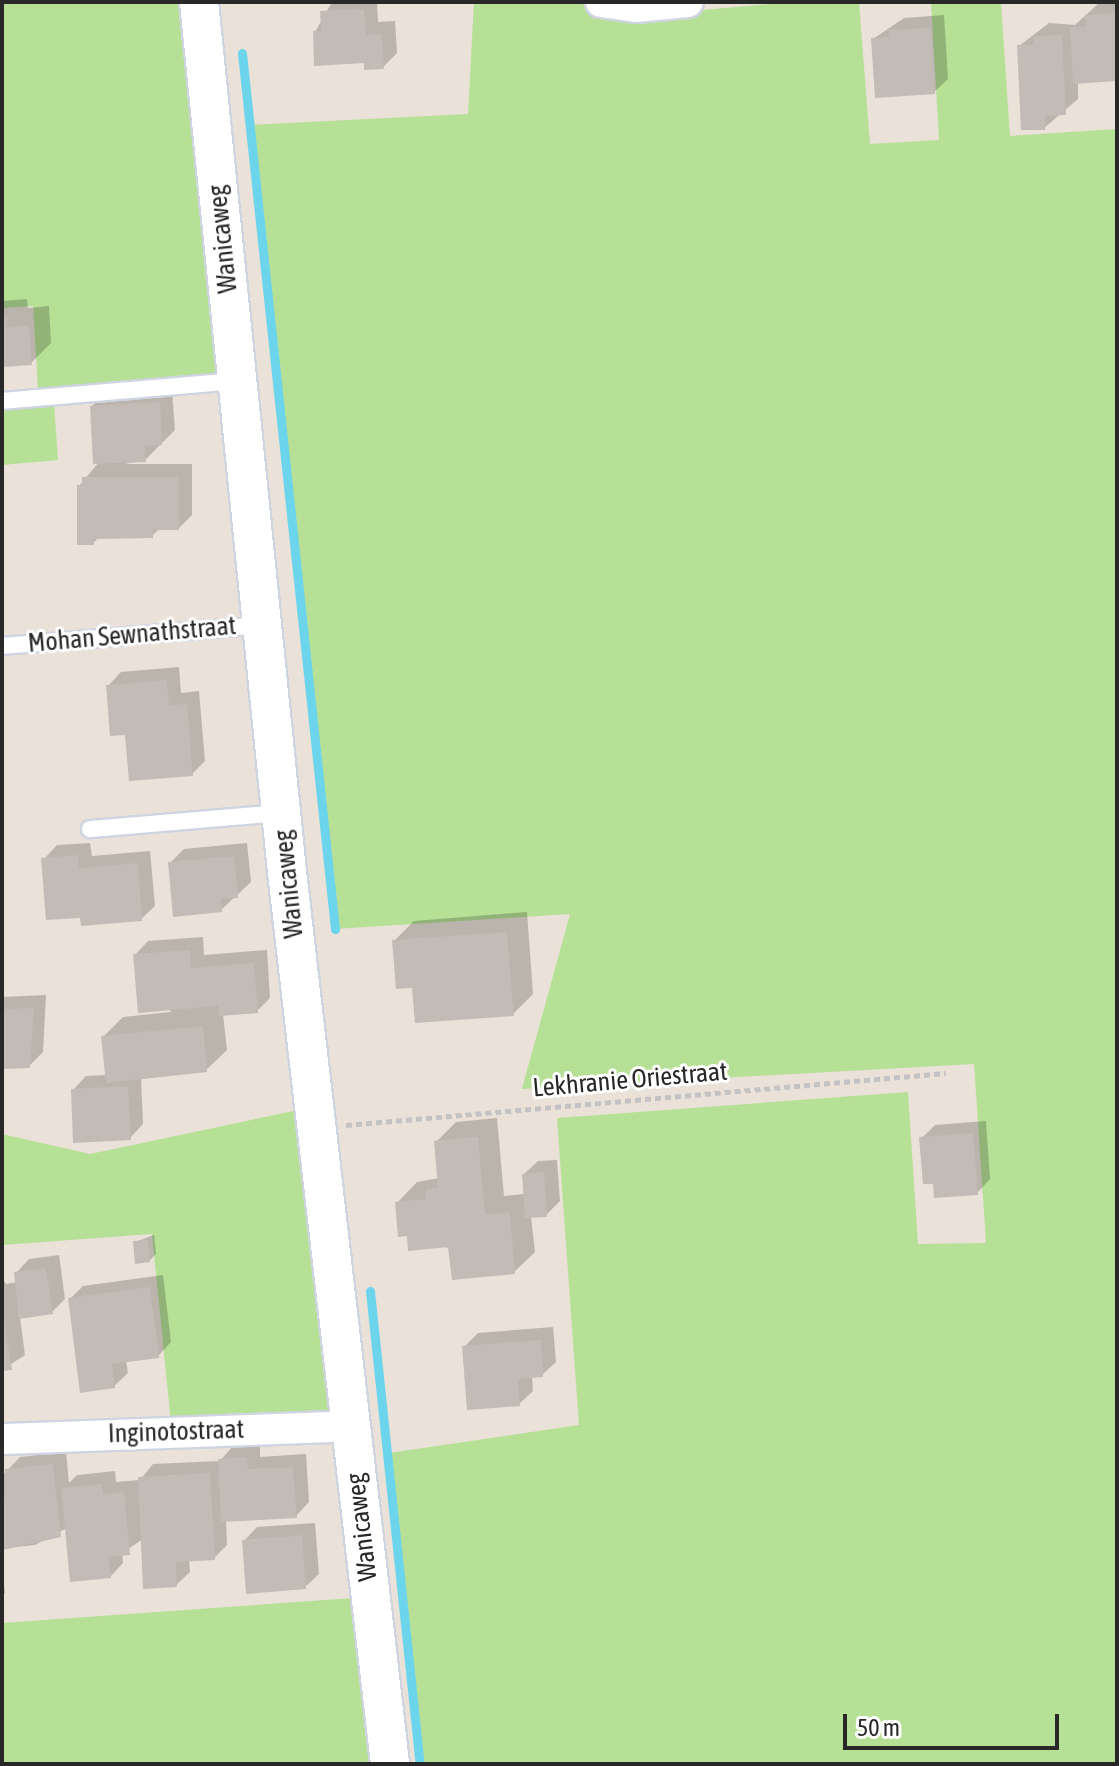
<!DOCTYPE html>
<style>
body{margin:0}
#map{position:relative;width:1119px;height:1766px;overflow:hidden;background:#eae1d9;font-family:"Asap Condensed",sans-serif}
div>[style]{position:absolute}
.green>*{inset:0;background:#b6e096}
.shadow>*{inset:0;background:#0003}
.stream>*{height:9px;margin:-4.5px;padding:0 4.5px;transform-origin:4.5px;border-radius:4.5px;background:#6dd5eb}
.building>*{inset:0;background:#c2bbb6}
.path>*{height:5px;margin-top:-2.5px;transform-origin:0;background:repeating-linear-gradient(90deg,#c3c3c3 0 6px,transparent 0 10px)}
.roads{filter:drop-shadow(2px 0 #cfd4e1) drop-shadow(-2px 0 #cfd4e1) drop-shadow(0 2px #cfd4e1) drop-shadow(0 -2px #cfd4e1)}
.service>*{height:16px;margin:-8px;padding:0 8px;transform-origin:8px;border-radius:8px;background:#fff}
.minor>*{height:30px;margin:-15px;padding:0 15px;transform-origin:15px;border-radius:15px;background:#fff}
.tertiary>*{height:38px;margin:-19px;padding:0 19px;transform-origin:19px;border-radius:19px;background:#fff}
span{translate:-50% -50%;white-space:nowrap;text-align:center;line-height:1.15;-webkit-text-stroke:6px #fff;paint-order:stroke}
.street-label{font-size:26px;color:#282828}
.frame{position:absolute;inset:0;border:4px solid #282828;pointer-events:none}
.scale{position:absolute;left:843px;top:1714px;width:216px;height:36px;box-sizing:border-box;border:4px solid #282828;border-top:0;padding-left:10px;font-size:24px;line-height:28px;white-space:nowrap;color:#282828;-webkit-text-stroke:6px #fff;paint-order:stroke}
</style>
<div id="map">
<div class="green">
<i style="clip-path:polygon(2px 2px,181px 2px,217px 373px,38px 389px,33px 306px,2px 308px)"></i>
<i style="clip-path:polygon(474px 2px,573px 2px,634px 16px,792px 2px,859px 2px,870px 144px,939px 140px,931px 2px,1001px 2px,1010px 136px,1117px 129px,1117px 1764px,420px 1764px,389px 1453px,579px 1425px,557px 1118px,908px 1092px,918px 1244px,986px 1243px,974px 1064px,522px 1089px,570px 914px,335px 929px,249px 125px,468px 114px)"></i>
<i style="clip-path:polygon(54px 403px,58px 460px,2px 465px,2px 408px)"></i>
<i style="clip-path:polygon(298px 1110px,332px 1411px,323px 1419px,171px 1423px,152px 1234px,2px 1245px,2px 1134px,90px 1154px)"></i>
<i style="clip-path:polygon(354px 1598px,372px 1764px,2px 1764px,2px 1623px)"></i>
</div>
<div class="shadow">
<i style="clip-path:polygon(332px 2px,377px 2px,378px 22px,395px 21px,397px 53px,383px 67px,315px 32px)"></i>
<i style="clip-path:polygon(1100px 2px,1117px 2px,1117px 79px,1078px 81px,1078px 99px,1044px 128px,1019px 46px,1049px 23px,1075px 25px)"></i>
<i style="clip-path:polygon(944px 15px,948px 79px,934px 92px,873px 39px,904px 18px)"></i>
<i style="clip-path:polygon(27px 299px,28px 308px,49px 306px,51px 343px,31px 363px,2px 365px,2px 301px)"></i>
<i style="clip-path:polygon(172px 390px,175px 430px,145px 460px,125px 464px,192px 464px,192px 515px,179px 528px,160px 528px,152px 536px,99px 537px,93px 543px,79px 486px,99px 462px,92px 406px,105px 393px)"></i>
<i style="clip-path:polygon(179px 667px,181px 693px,199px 691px,205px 761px,192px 774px,108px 686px,121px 672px)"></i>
<i style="clip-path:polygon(90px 843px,92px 856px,150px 851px,155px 906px,141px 919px,82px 915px,44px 859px,57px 845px)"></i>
<i style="clip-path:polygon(247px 843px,251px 882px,221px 910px,170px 863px,184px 849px)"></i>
<i style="clip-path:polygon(527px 912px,533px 994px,513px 1014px,414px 986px,394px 941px,414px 921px)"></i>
<i style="clip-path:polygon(203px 937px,204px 955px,267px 950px,270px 998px,257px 1011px,223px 1014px,227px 1050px,206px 1070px,141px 1077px,143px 1124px,130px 1138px,73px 1090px,86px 1076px,107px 1075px,103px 1037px,123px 1017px,171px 1012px,135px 955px,148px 941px)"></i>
<i style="clip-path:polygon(46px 995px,43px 1052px,29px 1066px,2px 1036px,2px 997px)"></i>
<i style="clip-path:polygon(497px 1118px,504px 1196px,525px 1194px,524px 1174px,538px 1161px,557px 1160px,560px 1201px,546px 1215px,531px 1216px,535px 1252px,514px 1272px,409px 1234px,397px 1203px,417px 1182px,439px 1178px,436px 1142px,456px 1122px)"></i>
<i style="clip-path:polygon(986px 1121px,990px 1179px,977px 1193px,922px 1138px,935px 1125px)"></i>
<i style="clip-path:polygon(154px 1235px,156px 1254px,150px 1260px,135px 1242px)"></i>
<i style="clip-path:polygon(59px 1255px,65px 1299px,52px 1312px,20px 1317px,25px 1355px,2px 1370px,2px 1277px,6px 1284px,17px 1282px,16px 1273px,29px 1259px)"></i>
<i style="clip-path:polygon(163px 1275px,171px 1342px,158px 1356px,126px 1360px,128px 1373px,114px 1386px,70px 1299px,83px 1286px)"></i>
<i style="clip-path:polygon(553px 1327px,556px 1362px,542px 1375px,532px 1376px,533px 1391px,519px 1404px,464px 1347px,478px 1333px)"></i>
<i style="clip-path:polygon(260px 1445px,260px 1457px,306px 1454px,309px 1502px,296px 1516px,226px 1520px,227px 1545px,214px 1558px,189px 1559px,190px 1572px,176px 1585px,143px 1539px,122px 1553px,123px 1563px,110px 1577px,67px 1528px,35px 1545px,5px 1548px,2px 1476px,20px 1457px,66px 1452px,69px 1483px,77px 1475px,115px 1471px,116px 1482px,140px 1480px,153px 1464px,220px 1461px,233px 1446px)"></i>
<i style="clip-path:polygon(315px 1523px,319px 1574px,305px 1587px,244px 1541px,257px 1527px)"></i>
<i style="clip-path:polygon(2px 1568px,5px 1593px,2px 1596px)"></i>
</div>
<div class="stream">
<i style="left:242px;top:53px;width:881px;rotate:83.94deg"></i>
<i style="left:370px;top:1291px;width:476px;rotate:84deg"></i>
</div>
<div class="building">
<i style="clip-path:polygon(364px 9px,366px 35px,382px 34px,384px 69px,364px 70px,364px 63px,314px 66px,313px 31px,321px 31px,320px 11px)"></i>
<i style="clip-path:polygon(1117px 13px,1117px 81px,1073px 84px,1070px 27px,1086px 26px,1085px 15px)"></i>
<i style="clip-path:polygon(931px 28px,935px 94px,875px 98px,871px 38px,889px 37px,888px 30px)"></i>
<i style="clip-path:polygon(1062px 35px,1066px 115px,1045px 116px,1045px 130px,1021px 130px,1017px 45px,1034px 45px,1033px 36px)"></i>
<i style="clip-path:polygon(7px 318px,8px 327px,29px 326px,32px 365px,2px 367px,2px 319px)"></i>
<i style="clip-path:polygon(160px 402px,162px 445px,145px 446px,146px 462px,93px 464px,90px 406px)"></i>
<i style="clip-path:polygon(82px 477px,179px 477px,179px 530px,153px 530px,153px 538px,93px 539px,94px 545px,77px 545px,77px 485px,82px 485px)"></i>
<i style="clip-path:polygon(167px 680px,169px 705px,187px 704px,193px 776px,129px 781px,125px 735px,110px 736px,106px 685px)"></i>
<i style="clip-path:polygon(78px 855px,79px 868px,138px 863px,142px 921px,81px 926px,80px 918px,46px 920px,41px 858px)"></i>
<i style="clip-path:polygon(234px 856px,238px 898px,221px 899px,222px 912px,173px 917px,168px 862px)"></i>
<i style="clip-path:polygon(507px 932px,514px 1016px,415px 1023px,412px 988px,396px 989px,392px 940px)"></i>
<i style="clip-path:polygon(190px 950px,191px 968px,254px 963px,258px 1013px,219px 1016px,218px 1006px,138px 1013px,133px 954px)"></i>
<i style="clip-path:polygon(34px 1008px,30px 1068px,3px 1069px,2px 1009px)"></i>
<i style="clip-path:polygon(203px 1026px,207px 1072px,106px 1083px,101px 1036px)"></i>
<i style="clip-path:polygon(128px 1086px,131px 1140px,73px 1143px,71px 1089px)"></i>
<i style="clip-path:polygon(973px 1133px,978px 1195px,934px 1198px,933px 1184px,923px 1184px,919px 1137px)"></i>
<i style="clip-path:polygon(478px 1137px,485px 1215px,510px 1212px,515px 1274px,452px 1280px,448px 1247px,408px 1251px,407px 1236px,398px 1237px,395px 1202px,426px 1199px,425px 1189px,438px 1188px,434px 1141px)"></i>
<i style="clip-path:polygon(544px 1172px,547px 1217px,525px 1218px,522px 1174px)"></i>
<i style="clip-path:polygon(148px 1240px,150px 1262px,135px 1264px,133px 1241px)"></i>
<i style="clip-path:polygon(46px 1268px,53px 1314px,19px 1319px,14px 1272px)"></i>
<i style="clip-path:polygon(150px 1287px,159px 1358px,112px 1364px,115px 1388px,80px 1393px,68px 1298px)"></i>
<i style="clip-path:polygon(2px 1306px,12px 1370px,2px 1371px)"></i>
<i style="clip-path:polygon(541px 1340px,543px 1377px,518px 1379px,520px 1406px,467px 1410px,462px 1346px)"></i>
<i style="clip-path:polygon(247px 1457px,248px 1469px,293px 1467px,297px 1518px,221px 1522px,218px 1459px)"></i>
<i style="clip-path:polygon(53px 1464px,61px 1537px,3px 1550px,5px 1469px)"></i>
<i style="clip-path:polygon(210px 1473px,215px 1560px,176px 1562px,177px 1587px,143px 1589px,138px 1477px)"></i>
<i style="clip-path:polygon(102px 1484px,103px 1494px,124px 1492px,130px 1555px,109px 1557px,111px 1578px,70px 1582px,61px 1488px)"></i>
<i style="clip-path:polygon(302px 1535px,306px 1589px,246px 1594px,242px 1540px)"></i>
</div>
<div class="path">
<i style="left:346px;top:1125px;width:602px;rotate:-4.95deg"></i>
</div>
<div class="roads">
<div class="service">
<i style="left:2px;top:401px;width:236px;rotate:-4.9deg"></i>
<i style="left:2px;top:646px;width:261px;rotate:-4.6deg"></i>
<i style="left:90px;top:829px;width:192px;rotate:-4.8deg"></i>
</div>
<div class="minor">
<i style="left:601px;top:2px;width:35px;rotate:8deg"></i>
<i style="left:636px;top:7px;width:52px;rotate:-5.5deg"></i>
<i style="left:2px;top:1439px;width:348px;rotate:-2.1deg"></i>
</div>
<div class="tertiary">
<i style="left:199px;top:2px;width:874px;rotate:84.22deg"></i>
<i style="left:287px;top:872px;width:898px;rotate:83.41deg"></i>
</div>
</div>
<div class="street-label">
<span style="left:223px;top:239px;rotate:-96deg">Wanicaweg</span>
<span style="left:132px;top:635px;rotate:-5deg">Mohan Sewnathstraat</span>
<span style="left:289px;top:884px;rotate:-96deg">Wanicaweg</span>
<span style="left:630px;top:1080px;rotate:-5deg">Lekhranie Oriestraat</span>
<span style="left:176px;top:1432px;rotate:-2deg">Inginotostraat</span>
<span style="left:362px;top:1527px;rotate:-97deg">Wanicaweg</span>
</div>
<div class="frame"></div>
<div class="scale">50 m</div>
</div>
